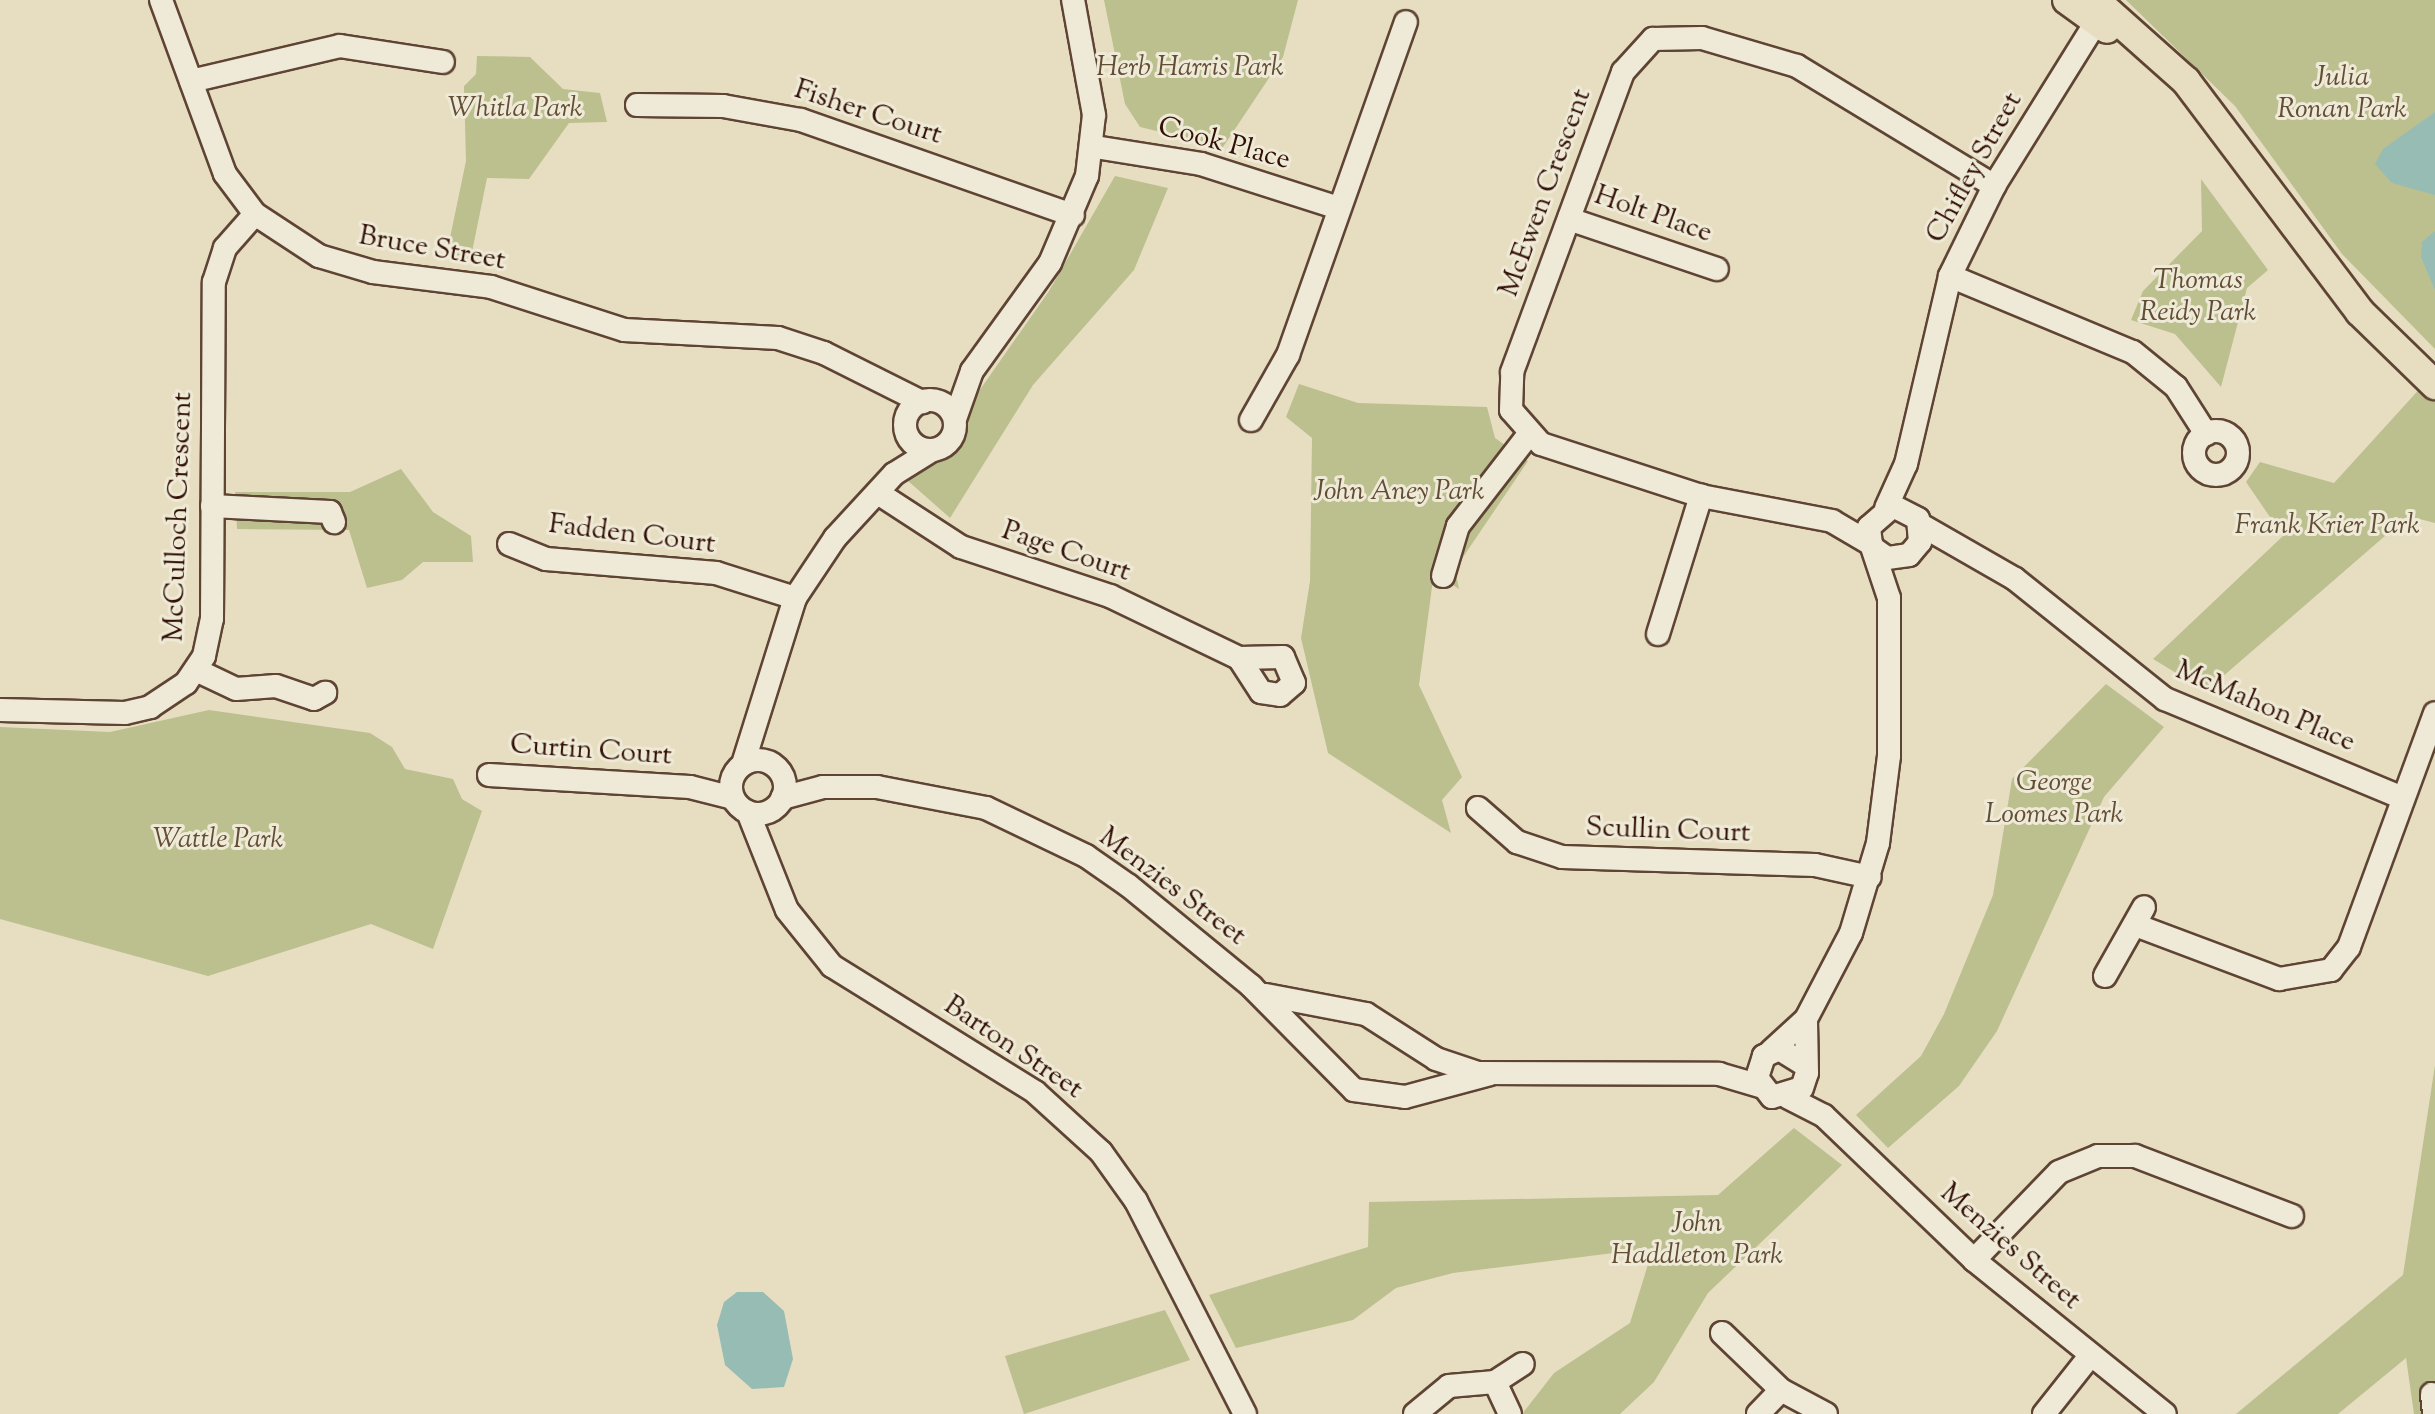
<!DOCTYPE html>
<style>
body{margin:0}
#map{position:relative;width:2435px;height:1414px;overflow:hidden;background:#e7dec2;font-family:"Sorts Mill Goudy",serif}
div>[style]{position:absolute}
.green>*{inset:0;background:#bcbf8e}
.water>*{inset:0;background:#97bcb4}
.roads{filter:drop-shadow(2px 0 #5f4434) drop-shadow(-2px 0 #5f4434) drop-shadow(0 2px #5f4434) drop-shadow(0 -2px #5f4434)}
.minor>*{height:22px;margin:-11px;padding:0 11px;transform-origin:11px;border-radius:11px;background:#efead7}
.minor>.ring{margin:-11px;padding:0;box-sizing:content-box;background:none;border:22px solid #efead7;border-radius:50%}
.major>*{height:28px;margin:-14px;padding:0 14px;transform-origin:14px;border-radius:14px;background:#e7dec2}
span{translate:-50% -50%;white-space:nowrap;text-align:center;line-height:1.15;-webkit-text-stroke:6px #efead7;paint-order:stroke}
.park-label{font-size:28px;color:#624e35;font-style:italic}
.street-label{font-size:28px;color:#321105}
</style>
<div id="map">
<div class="green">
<i style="clip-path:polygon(1104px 0,1298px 0,1283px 57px,1223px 147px,1140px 127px,1125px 104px)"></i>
<i style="clip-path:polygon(2126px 0,2435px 0,2435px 349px,2342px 254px,2235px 106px)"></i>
<i style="clip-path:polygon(477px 56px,530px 57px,563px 89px,600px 93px,607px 122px,569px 123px,529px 179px,487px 178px,470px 262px,446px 257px,466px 161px,464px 86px,476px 74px)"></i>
<i style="clip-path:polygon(1115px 176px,1168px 188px,1134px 270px,1033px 385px,950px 518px,907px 480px,958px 452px,963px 414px,1049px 291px)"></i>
<i style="clip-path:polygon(2201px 179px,2268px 270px,2247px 288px,2221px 387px,2175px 334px,2131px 320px,2143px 291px,2202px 231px)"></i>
<i style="clip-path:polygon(1299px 384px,1358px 403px,1487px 407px,1495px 438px,1528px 461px,1455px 569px,1459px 589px,1434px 572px,1419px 685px,1462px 777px,1442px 800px,1451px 833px,1328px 753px,1301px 638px,1310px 581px,1312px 438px,1286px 417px)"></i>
<i style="clip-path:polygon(2424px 384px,2435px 391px,2435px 523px,2408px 516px,2206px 691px,2153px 659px,2283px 536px,2246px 482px,2260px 462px,2334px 483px)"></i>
<i style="clip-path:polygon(401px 469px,433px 512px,471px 536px,473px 562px,423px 562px,402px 580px,367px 588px,349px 530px,237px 529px,235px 492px,350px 492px)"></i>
<i style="clip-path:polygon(2106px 684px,2164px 727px,2104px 797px,1997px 1031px,1959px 1086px,1888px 1148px,1856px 1115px,1921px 1056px,1944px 1014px,1993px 895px,2012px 779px)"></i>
<i style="clip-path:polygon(209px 710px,370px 733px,392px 747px,405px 769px,453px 779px,462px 799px,482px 811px,433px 949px,371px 924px,208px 976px,0 919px,0 727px,110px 732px)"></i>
<i style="clip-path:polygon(2435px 1065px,2435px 1414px,2414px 1414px,2406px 1358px,2338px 1414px,2236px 1414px,2403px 1275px)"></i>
<i style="clip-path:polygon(1794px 1128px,1842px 1165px,1708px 1293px,1654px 1382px,1620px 1414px,1522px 1414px,1554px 1373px,1630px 1323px,1653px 1248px,1453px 1273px,1396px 1288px,1353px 1320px,1236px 1348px,1209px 1295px,1368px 1247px,1369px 1202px,1718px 1195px)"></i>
<i style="clip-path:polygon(1165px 1310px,1190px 1360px,1024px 1414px,1005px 1356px)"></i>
</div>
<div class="water">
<i style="clip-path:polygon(2435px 112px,2435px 195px,2392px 183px,2375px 164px,2383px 149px)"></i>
<i style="clip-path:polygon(2435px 231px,2435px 290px,2421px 257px,2422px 242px)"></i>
<i style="clip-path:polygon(737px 1292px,763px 1292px,784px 1311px,793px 1359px,784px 1387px,752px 1389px,725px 1365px,717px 1325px,724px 1302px)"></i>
</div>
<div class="roads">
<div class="minor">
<i style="left:161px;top:0;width:185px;rotate:69.8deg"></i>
<i style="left:225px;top:174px;width:50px;rotate:53.1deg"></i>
<i style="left:255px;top:214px;width:77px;rotate:33.3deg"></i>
<i style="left:319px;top:256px;width:56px;rotate:16.5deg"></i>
<i style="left:373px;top:272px;width:119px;rotate:7.2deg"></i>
<i style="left:491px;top:287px;width:140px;rotate:17.9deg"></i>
<i style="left:624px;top:330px;width:154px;rotate:3deg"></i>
<i style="left:778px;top:338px;width:48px;rotate:18.1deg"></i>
<i style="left:824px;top:353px;width:110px;rotate:26.6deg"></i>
<i style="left:191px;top:81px;width:153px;rotate:-13.2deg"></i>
<i style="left:340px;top:46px;width:104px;rotate:8.8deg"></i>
<i style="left:637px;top:105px;width:86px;rotate:0.7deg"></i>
<i style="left:723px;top:106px;width:79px;rotate:10.2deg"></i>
<i style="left:801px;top:120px;width:288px;rotate:19.3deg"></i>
<i style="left:1095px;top:147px;width:107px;rotate:9.1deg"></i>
<i style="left:1201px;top:164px;width:142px;rotate:17.7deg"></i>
<i style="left:1569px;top:219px;width:156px;rotate:18.7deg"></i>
<i style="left:1950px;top:276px;width:198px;rotate:22.6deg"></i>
<i style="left:2133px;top:352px;width:55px;rotate:39.1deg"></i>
<i style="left:2176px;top:387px;width:56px;rotate:57.4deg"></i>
<i class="ring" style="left:905px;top:400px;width:28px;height:28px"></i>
<i style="left:955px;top:419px;width:51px;rotate:-70.5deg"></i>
<i style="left:972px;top:371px;width:133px;rotate:-54.2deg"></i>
<i style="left:1050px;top:263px;width:95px;rotate:-67deg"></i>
<i style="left:1087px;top:176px;width:61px;rotate:-83.5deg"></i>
<i style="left:1094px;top:115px;width:117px;rotate:-100.3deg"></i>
<i style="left:1251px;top:420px;width:75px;rotate:-60.4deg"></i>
<i style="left:1288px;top:355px;width:353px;rotate:-70.5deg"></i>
<i class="ring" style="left:2194px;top:431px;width:22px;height:22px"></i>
<i style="left:878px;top:493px;width:99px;rotate:33deg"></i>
<i style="left:961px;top:547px;width:157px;rotate:18.2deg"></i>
<i style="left:1110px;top:596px;width:143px;rotate:25.7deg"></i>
<i style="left:1239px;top:658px;width:44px;rotate:-1.3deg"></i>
<i style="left:1283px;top:657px;width:28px;rotate:67deg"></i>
<i style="left:1294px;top:683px;width:18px;rotate:139deg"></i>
<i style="left:1280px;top:695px;width:19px;rotate:-171deg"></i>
<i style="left:1261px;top:692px;width:40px;rotate:-122.9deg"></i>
<i style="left:212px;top:506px;width:118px;rotate:2.9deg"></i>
<i style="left:330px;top:512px;width:11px;rotate:68deg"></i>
<i style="left:1886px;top:508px;width:48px;rotate:-65.6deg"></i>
<i style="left:1906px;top:464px;width:193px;rotate:-76.8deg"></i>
<i style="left:1950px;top:276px;width:100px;rotate:-63.9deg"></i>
<i style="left:1994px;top:186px;width:210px;rotate:-58.1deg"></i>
<i style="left:1921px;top:525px;width:108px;rotate:29.9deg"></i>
<i style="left:2015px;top:579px;width:192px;rotate:38.7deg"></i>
<i style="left:2165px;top:699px;width:256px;rotate:22.6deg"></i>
<i style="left:509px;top:544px;width:40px;rotate:22deg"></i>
<i style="left:546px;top:559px;width:171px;rotate:4.7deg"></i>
<i style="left:716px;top:573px;width:83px;rotate:17.6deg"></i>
<i style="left:1871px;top:544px;width:45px;rotate:-149.5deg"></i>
<i style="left:1832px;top:521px;width:133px;rotate:-169.2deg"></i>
<i style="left:1701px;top:496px;width:168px;rotate:-162deg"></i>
<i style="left:1541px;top:444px;width:45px;rotate:-131.4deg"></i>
<i style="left:1511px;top:410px;width:38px;rotate:-88deg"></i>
<i style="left:1512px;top:372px;width:320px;rotate:-69.7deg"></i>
<i style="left:1623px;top:72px;width:45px;rotate:-47.7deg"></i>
<i style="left:1653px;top:39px;width:49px;rotate:-1.2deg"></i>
<i style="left:1702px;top:38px;width:99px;rotate:16.4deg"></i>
<i style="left:1797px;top:66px;width:231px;rotate:31.3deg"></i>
<i style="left:1443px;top:576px;width:52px;rotate:-73.3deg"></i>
<i style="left:1458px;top:526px;width:116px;rotate:-52.3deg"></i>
<i style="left:1658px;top:634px;width:145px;rotate:-72.7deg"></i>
<i style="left:196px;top:670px;width:44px;rotate:25.4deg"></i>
<i style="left:236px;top:689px;width:40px;rotate:-4.3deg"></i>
<i style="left:276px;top:686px;width:40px;rotate:18.9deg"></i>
<i style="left:314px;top:699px;width:13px;rotate:-29deg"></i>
<i style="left:0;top:710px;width:125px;rotate:1.4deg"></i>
<i style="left:125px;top:713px;width:26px;rotate:-13deg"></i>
<i style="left:150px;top:707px;width:43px;rotate:-33.7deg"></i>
<i style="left:186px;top:683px;width:32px;rotate:-56deg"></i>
<i style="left:204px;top:656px;width:38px;rotate:-78deg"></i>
<i style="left:212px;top:619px;width:337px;rotate:-89.7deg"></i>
<i style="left:214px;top:282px;width:36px;rotate:-72deg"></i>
<i style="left:225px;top:248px;width:45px;rotate:-48.6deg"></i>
<i class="ring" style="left:731px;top:760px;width:32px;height:32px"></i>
<i style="left:743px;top:764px;width:174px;rotate:-72.6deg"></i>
<i style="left:795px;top:598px;width:72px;rotate:-56.3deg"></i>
<i style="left:835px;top:538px;width:87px;rotate:-47.3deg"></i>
<i style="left:894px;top:474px;width:44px;rotate:-31.9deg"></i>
<i style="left:489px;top:775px;width:201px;rotate:3.4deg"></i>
<i style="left:690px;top:787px;width:44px;rotate:14.3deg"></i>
<i style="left:782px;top:798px;width:42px;rotate:-15deg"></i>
<i style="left:823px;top:787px;width:54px"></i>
<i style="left:877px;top:787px;width:111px;rotate:10.9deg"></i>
<i style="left:986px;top:808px;width:111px;rotate:25.6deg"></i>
<i style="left:1086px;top:856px;width:52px;rotate:34.9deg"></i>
<i style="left:1129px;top:886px;width:158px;rotate:39.3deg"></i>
<i style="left:1251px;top:986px;width:146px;rotate:45.3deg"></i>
<i style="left:1354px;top:1090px;width:51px;rotate:7.8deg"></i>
<i style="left:1405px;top:1097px;width:88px;rotate:-15.1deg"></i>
<i style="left:1478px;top:808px;width:52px;rotate:41.1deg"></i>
<i style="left:1517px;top:842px;width:47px;rotate:18.4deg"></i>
<i style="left:1562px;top:857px;width:253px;rotate:1.8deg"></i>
<i style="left:1815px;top:865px;width:56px;rotate:12.3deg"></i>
<i style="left:748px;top:812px;width:105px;rotate:68.3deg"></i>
<i style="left:787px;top:910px;width:72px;rotate:51.2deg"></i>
<i style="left:832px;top:966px;width:239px;rotate:31.8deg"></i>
<i style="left:1035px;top:1092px;width:89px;rotate:42.3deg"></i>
<i style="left:1101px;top:1152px;width:60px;rotate:54.5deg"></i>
<i style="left:1136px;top:1201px;width:239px;rotate:62.9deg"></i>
<i style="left:2138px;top:926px;width:151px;rotate:20.6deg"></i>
<i style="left:2279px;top:979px;width:53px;rotate:-9.8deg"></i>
<i style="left:2331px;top:970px;width:29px;rotate:-52deg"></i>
<i style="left:2349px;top:947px;width:249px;rotate:-69.8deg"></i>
<i style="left:2105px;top:976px;width:79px;rotate:-60.5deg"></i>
<i style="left:1266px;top:995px;width:102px;rotate:10.8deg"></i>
<i style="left:1366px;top:1014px;width:83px;rotate:32.7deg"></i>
<i style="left:1436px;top:1059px;width:44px;rotate:18.4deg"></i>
<i style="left:1478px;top:1073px;width:241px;rotate:0.2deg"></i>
<i style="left:1719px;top:1074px;width:43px;rotate:16.3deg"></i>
<i style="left:1771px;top:1051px;width:47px;rotate:-42.4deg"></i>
<i style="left:1806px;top:1019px;width:97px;rotate:-62.4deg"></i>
<i style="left:1851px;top:933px;width:94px;rotate:-73.3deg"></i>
<i style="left:1878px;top:843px;width:88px;rotate:-82.8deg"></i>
<i style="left:1889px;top:756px;width:158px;rotate:-90deg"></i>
<i style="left:1889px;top:598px;width:57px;rotate:-108.4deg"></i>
<i style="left:1871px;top:544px;width:17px;rotate:-97deg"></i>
<i style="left:1869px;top:527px;width:32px;rotate:-41deg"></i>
<i style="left:1893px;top:506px;width:28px;rotate:27deg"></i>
<i style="left:1918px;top:519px;width:23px;rotate:85deg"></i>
<i style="left:1920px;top:542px;width:17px;rotate:130deg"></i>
<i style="left:1909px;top:555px;width:22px;rotate:172deg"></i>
<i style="left:1887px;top:558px;width:16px;rotate:-145deg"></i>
<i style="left:1805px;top:1065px;width:31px;rotate:-148deg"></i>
<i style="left:1779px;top:1049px;width:17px;rotate:155deg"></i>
<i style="left:1764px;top:1056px;width:23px;rotate:108deg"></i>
<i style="left:1757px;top:1078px;width:24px;rotate:52deg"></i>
<i style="left:1772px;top:1097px;width:31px;rotate:-17deg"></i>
<i style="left:1802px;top:1088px;width:16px;rotate:-72deg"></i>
<i style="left:1807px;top:1073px;width:54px;rotate:-91.1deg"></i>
<i style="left:1789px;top:1098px;width:39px;rotate:27deg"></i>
<i style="left:1824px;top:1116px;width:208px;rotate:43.8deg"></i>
<i style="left:1974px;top:1260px;width:245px;rotate:38.9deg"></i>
<i style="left:1974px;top:1260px;width:122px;rotate:-46deg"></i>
<i style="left:2059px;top:1172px;width:42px;rotate:-22.3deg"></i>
<i style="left:2098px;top:1156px;width:37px"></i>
<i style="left:2135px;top:1156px;width:168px;rotate:20.9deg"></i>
<i style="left:1722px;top:1333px;width:82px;rotate:44deg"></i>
<i style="left:1781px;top:1390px;width:51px;rotate:28.1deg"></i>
<i style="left:2432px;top:1394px;width:20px;rotate:84deg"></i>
<i style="left:1415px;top:1414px;width:44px;rotate:-39.5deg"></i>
<i style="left:1449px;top:1386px;width:46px;rotate:-5deg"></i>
<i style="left:1510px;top:1414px;width:35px;rotate:-115deg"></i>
<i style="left:1495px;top:1382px;width:33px;rotate:-33deg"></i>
<i style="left:1758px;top:1414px;width:33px;rotate:-46deg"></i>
<i style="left:2044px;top:1414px;width:74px;rotate:-51.6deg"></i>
</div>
<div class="major">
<i style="left:2067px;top:0;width:49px;rotate:35.9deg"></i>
<i style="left:2095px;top:0;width:122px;rotate:41.7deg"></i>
<i style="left:2186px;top:81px;width:289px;rotate:53deg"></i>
<i style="left:2360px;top:312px;width:105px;rotate:44.2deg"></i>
</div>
</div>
<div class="park-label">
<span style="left:1190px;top:68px">Herb Harris Park</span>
<span style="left:2342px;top:94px">Julia<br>Ronan Park</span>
<span style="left:515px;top:109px">Whitla Park</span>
<span style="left:2198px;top:297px">Thomas<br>Reidy Park</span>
<span style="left:1399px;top:492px">John Aney Park</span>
<span style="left:2327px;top:526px">Frank Krier Park</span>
<span style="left:2054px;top:799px">George<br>Loomes Park</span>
<span style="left:218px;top:840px">Wattle Park</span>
<span style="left:1697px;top:1240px">John<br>Haddleton Park</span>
</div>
<div class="street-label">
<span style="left:868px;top:113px;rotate:18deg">Fisher Court</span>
<span style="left:1224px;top:144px;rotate:15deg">Cook Place</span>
<span style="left:1975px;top:168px;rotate:-61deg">Chifley Street</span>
<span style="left:1546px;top:193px;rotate:-70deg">McEwen Crescent</span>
<span style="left:1653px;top:215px;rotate:19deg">Holt Place</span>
<span style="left:432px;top:249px;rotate:10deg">Bruce Street</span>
<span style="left:179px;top:517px;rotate:-88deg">McCulloch Crescent</span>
<span style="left:632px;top:535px;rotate:7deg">Fadden Court</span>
<span style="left:1066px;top:552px;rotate:19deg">Page Court</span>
<span style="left:2265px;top:707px;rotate:23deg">McMahon Place</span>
<span style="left:591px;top:751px;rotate:4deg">Curtin Court</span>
<span style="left:1668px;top:831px;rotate:2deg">Scullin Court</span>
<span style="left:1172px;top:887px;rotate:37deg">Menzies Street</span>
<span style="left:1013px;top:1048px;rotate:34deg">Barton Street</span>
<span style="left:2010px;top:1247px;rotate:41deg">Menzies Street</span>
</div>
</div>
